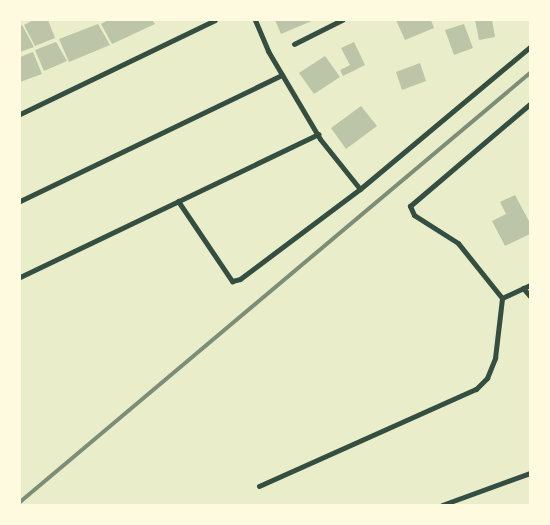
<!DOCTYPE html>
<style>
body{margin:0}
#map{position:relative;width:550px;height:525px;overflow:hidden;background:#e9edc9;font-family:Helvetica,sans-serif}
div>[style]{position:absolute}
.building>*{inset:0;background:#bcc5a7}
.minor>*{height:5px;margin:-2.5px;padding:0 2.5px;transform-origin:2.5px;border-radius:2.5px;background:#344e41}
.rail>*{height:4px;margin:-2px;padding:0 2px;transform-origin:2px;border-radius:2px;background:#7c8e77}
span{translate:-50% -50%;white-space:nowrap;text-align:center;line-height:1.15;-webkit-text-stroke:5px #fefae0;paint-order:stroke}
.frame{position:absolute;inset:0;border:21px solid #fefae0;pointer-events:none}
</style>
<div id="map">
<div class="building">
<i style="clip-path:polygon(33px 20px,48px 20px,55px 38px,35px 46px,24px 25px)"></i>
<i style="clip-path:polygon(108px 20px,152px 20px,155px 24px,112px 44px,101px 24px)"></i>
<i style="clip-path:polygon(275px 20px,314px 20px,281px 34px)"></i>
<i style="clip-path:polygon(396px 20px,431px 20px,434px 28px,405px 40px)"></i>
<i style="clip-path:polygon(475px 20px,492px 20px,495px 37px,479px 40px)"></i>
<i style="clip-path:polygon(98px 24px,110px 45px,69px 62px,59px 39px)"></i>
<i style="clip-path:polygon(464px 24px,473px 48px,454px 55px,445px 30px)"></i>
<i style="clip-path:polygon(22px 25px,34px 47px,20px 52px,20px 26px)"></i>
<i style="clip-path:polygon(56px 42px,67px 61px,44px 71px,35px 50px)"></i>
<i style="clip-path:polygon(354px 42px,365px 65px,343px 76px,340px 70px,350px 65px,341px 48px)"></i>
<i style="clip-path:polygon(33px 52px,42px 74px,20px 82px,20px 57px)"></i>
<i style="clip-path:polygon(325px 56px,340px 77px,314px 94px,299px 73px)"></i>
<i style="clip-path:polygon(420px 63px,426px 81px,402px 90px,396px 72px)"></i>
<i style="clip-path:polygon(361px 106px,377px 126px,346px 149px,331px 128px)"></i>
<i style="clip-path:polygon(515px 195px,530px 223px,530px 234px,505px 246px,492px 221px,506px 214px,500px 202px)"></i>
</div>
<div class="minor">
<i style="left:255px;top:20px;width:34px;rotate:67deg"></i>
<i style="left:268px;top:51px;width:102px;rotate:59.4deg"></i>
<i style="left:320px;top:139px;width:64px;rotate:51.3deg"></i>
<i style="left:360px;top:189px;width:222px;rotate:-39.9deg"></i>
<i style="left:294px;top:44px;width:54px;rotate:-26.6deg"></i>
<i style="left:20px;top:114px;width:216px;rotate:-25.7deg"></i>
<i style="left:20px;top:201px;width:291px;rotate:-25.7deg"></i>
<i style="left:178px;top:201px;width:97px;rotate:56deg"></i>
<i style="left:232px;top:281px;width:8px;rotate:-14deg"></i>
<i style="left:240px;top:279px;width:150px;rotate:-36.9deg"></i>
<i style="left:20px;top:277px;width:331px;rotate:-25.6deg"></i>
<i style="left:523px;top:288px;width:11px;rotate:49deg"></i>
<i style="left:502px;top:298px;width:31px;rotate:-25deg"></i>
<i style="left:259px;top:486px;width:238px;rotate:-24.1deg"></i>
<i style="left:476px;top:389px;width:16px;rotate:-45deg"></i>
<i style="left:487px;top:378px;width:22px;rotate:-68deg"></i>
<i style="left:495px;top:358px;width:60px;rotate:-83.3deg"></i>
<i style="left:502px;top:298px;width:70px;rotate:-128.7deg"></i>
<i style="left:458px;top:243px;width:52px;rotate:-147.5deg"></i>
<i style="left:414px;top:215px;width:10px;rotate:-114deg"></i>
<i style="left:410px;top:206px;width:157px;rotate:-40.4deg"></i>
<i style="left:442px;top:505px;width:94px;rotate:-20deg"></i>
</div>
<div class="rail">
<i style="left:20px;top:502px;width:666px;rotate:-40.07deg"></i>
</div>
<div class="frame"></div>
</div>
